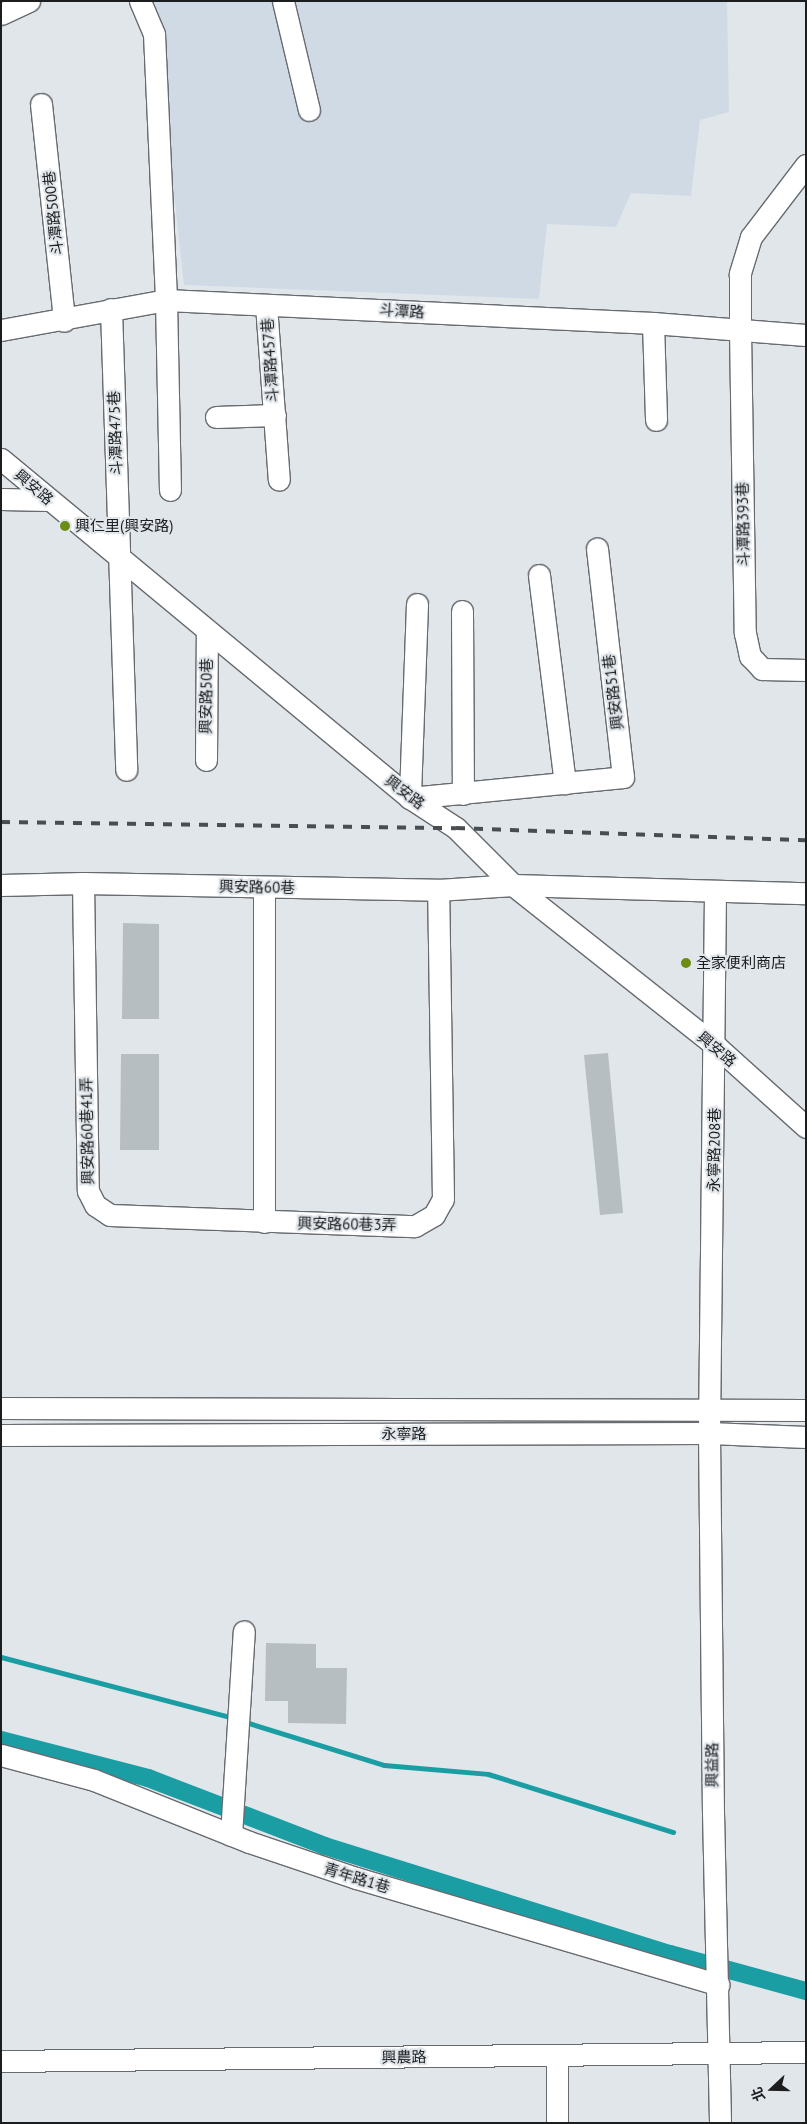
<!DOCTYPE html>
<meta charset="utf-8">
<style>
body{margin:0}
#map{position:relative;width:807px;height:2124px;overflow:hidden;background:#e1e6eb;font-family:"PT Sans","Noto Sans TC",sans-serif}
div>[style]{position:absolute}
.built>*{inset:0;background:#d0dae5}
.stream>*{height:5px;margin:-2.5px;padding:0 2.5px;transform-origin:2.5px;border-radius:2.5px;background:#1b9da4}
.canal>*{height:18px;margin:-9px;padding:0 9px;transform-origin:9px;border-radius:9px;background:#1b9da4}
.building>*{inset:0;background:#b7bec1}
.roads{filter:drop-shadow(1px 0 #676b70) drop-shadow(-1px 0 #676b70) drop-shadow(0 1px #676b70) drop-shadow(0 -1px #676b70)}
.minor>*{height:21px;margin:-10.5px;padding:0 10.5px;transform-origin:10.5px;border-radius:10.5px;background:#fff}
.rail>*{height:4px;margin-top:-2px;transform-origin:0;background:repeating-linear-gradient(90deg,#4a4d50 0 9px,transparent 0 18px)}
.dots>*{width:14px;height:14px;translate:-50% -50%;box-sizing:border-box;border:2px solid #e1e6eb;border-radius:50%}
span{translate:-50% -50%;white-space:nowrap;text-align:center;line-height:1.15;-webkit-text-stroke:4px #e1e6eb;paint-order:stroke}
.street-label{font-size:15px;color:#1b1d1f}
.poi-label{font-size:15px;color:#1b1d1f}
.left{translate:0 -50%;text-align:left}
.frame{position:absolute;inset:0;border:2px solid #1b1d1f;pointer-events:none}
.north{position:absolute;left:747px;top:2064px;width:50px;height:50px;-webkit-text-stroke:4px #e1e6eb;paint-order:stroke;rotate:249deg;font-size:14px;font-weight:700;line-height:20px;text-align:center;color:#1b1d1f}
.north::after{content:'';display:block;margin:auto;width:18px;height:22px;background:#1b1d1f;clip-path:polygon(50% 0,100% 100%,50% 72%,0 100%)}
</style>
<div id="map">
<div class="built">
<i style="clip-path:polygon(153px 1px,727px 1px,729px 112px,700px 120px,691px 196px,631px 193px,616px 227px,547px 224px,539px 299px,184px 285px)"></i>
</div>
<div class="stream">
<i style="left:1px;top:1657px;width:241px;rotate:14.7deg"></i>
<i style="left:242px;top:1721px;width:149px;rotate:17.2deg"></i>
<i style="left:384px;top:1765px;width:104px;rotate:4.9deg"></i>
<i style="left:488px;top:1774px;width:194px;rotate:17.4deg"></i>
</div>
<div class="canal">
<i style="left:1px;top:1740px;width:152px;rotate:14.5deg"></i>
<i style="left:148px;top:1778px;width:190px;rotate:21deg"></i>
<i style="left:325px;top:1846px;width:362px;rotate:17.4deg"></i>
<i style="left:670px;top:1954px;width:141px;rotate:15.2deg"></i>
</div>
<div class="building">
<i style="clip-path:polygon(123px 923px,159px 924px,159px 1019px,122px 1019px)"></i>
<i style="clip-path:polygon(608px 1053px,623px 1213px,600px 1215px,584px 1055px)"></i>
<i style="clip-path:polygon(121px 1054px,159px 1054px,159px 1150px,120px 1150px)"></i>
<i style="clip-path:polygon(266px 1643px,316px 1644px,316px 1668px,347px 1668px,346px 1724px,288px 1723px,288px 1701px,265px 1701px)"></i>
</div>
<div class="roads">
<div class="minor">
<i style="left:140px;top:1px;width:36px;rotate:67deg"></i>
<i style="left:154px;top:34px;width:266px;rotate:87.4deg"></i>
<i style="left:166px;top:300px;width:190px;rotate:88.8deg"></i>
<i style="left:283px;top:1px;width:112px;rotate:76.6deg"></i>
<i style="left:1px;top:14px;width:31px;rotate:-25deg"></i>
<i style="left:41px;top:104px;width:218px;rotate:83.9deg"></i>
<i style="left:806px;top:165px;width:91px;rotate:127.4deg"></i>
<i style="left:751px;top:237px;width:39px;rotate:107deg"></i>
<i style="left:740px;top:274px;width:56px;rotate:90deg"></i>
<i style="left:740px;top:330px;width:303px;rotate:89.1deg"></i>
<i style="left:745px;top:633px;width:24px;rotate:78deg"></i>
<i style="left:750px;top:656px;width:18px;rotate:47deg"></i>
<i style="left:762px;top:669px;width:44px;rotate:1.3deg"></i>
<i style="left:266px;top:305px;width:175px;rotate:85.8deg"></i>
<i style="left:111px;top:309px;width:461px;rotate:88.1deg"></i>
<i style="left:653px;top:323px;width:97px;rotate:88.2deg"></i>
<i style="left:1px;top:330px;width:168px;rotate:-10.3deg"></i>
<i style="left:166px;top:300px;width:488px;rotate:2.7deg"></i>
<i style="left:653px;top:323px;width:153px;rotate:4.5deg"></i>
<i style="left:216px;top:417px;width:59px;rotate:-1.9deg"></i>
<i style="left:1px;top:459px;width:531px;rotate:39.65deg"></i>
<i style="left:410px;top:798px;width:55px;rotate:33.1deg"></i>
<i style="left:456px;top:828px;width:81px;rotate:45deg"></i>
<i style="left:513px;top:885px;width:259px;rotate:38.4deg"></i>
<i style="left:716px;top:1046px;width:121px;rotate:42deg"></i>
<i style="left:1px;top:499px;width:48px;rotate:1.2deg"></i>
<i style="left:539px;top:575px;width:210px;rotate:82.9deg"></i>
<i style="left:417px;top:604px;width:194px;rotate:92.1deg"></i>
<i style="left:410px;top:798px;width:214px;rotate:-5.6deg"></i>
<i style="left:623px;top:777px;width:230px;rotate:-96.5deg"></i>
<i style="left:462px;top:611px;width:183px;rotate:89.7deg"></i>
<i style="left:206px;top:760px;width:128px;rotate:-89.6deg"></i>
<i style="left:83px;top:883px;width:308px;rotate:89.1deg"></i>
<i style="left:88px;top:1191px;width:16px;rotate:63deg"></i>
<i style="left:95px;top:1205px;width:18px;rotate:34deg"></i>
<i style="left:110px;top:1215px;width:305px;rotate:2.1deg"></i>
<i style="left:415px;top:1226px;width:22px;rotate:-30deg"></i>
<i style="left:434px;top:1215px;width:18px;rotate:-61deg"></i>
<i style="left:443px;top:1199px;width:309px;rotate:-90.9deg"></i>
<i style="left:1px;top:885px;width:82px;rotate:-1.4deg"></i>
<i style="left:83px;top:883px;width:355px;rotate:1.1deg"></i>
<i style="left:438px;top:890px;width:75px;rotate:-3.8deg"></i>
<i style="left:513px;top:885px;width:293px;rotate:1.6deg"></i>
<i style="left:715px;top:893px;width:540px;rotate:90.64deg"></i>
<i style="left:709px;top:1433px;width:379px;rotate:89.4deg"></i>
<i style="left:713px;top:1812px;width:311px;rotate:88.7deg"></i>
<i style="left:264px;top:1222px;width:334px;rotate:-90deg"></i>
<i style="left:1px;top:1408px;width:805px;rotate:0.14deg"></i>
<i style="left:1px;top:1435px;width:708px;rotate:-0.16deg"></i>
<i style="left:709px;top:1433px;width:97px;rotate:2.4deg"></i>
<i style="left:1px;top:1755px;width:96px;rotate:15deg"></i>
<i style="left:94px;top:1780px;width:167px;rotate:21.8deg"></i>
<i style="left:249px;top:1842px;width:113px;rotate:18.6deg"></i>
<i style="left:356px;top:1878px;width:378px;rotate:16.4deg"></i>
<i style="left:231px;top:1835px;width:204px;rotate:-86.4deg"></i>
<i style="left:557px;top:2055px;width:68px;rotate:90deg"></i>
<i style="left:1px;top:2061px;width:805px;rotate:-0.64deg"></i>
</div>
</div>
<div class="rail">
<i style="left:1px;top:822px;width:455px;rotate:0.8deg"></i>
<i style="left:456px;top:828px;width:350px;rotate:2deg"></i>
</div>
<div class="dots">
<i style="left:65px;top:526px;background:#6c8d13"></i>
<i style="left:686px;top:963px;background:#6c8d13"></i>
</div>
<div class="street-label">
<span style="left:53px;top:213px;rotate:-96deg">斗潭路500巷</span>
<span style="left:402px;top:311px;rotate:3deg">斗潭路</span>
<span style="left:270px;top:360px;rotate:-94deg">斗潭路457巷</span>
<span style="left:115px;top:433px;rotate:-92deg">斗潭路475巷</span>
<span style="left:34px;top:487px;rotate:40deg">興安路</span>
<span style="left:743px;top:524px;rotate:-91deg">斗潭路393巷</span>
<span style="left:613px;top:692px;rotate:-97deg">興安路51巷</span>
<span style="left:206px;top:696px;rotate:-89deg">興安路50巷</span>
<span style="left:405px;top:792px;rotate:37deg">興安路</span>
<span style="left:257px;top:887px;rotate:1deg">興安路60巷</span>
<span style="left:717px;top:1049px;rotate:40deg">興安路</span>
<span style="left:87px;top:1131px;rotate:-91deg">興安路60巷41弄</span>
<span style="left:714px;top:1150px;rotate:-89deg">永寧路208巷</span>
<span style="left:347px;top:1224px;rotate:1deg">興安路60巷3弄</span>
<span style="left:404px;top:1434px">永寧路</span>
<span style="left:712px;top:1765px;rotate:-90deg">興益路</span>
<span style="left:357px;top:1878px;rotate:17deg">青年路1巷</span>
<span style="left:404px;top:2057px;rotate:-1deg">興農路</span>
</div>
<div class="poi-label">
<span class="left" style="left:75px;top:526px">興仁里(興安路)</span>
<span class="left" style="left:696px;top:963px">全家便利商店</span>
</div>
<div class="frame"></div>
<div class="north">北</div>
</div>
